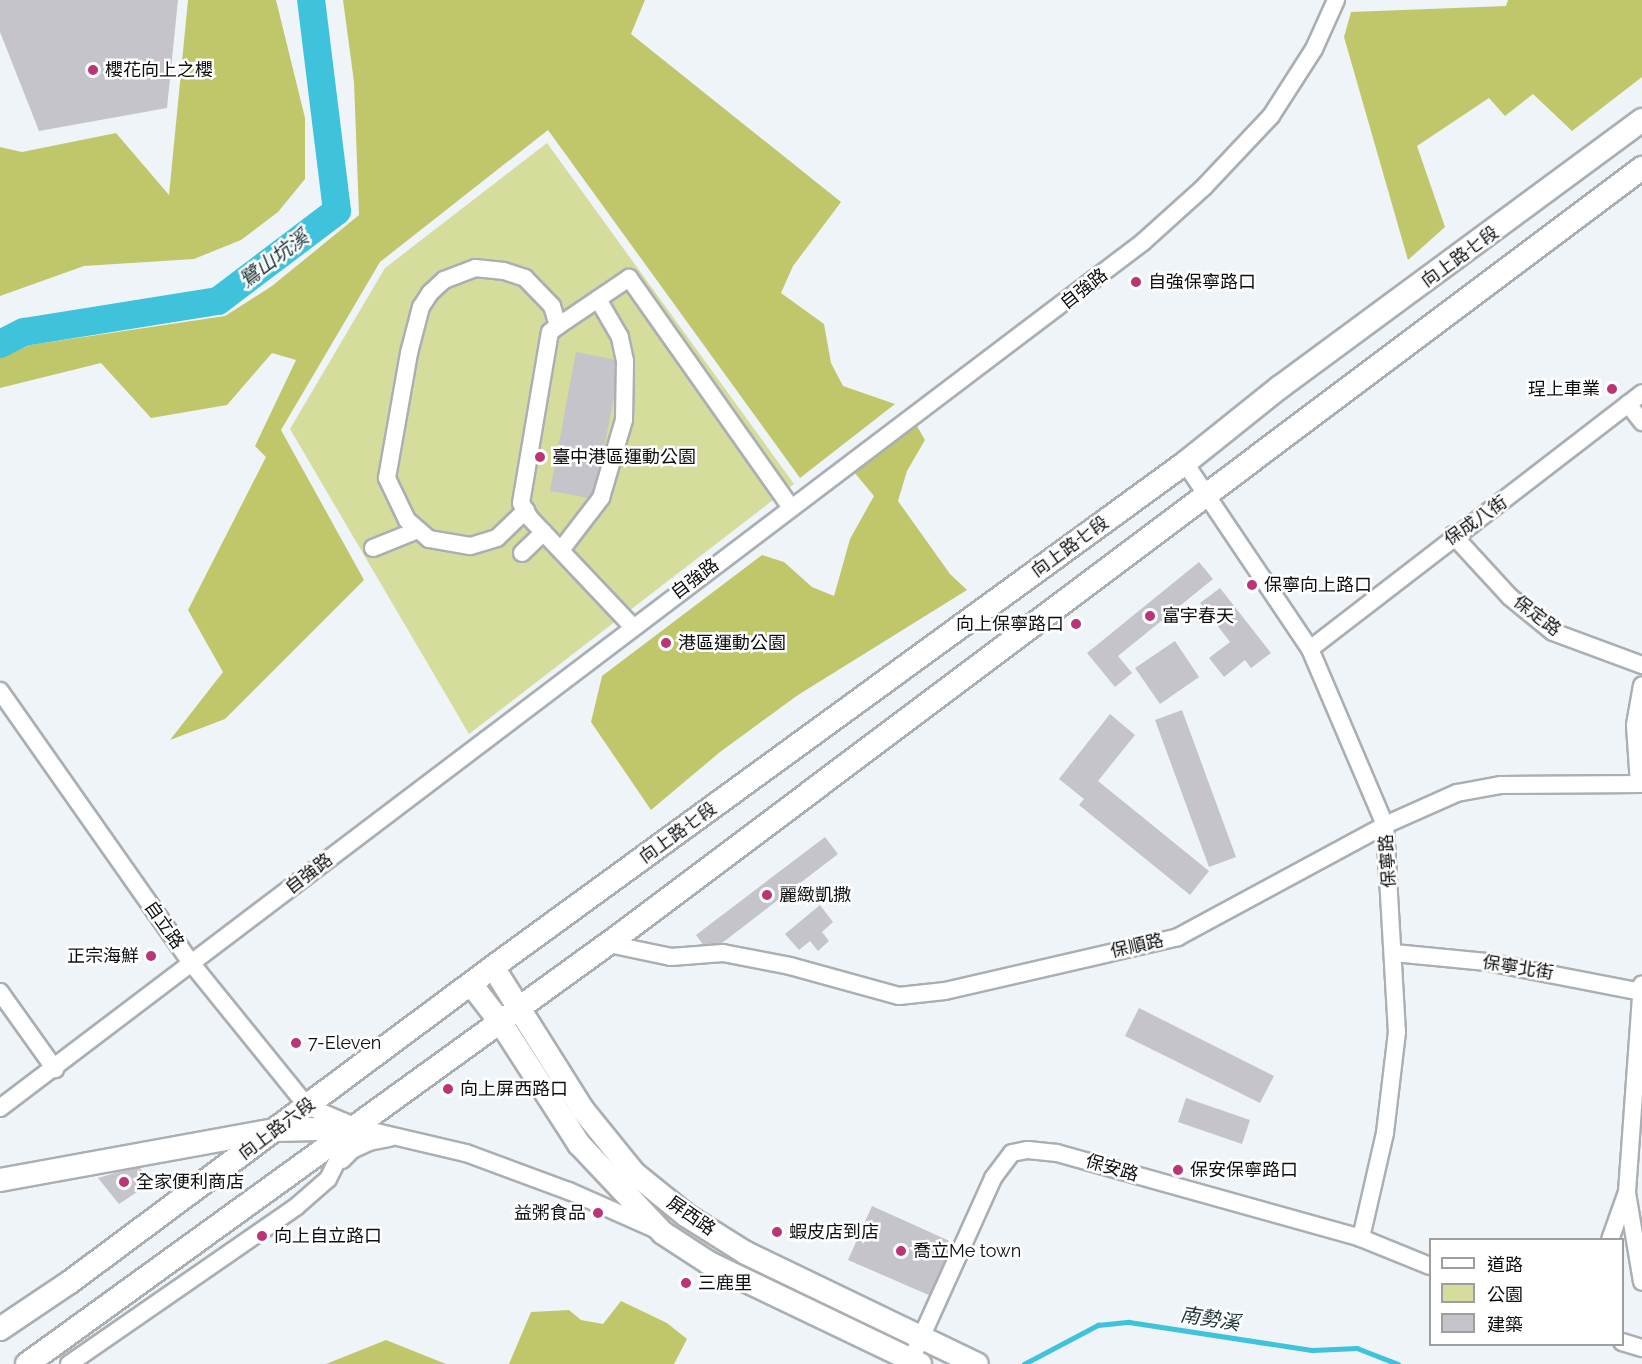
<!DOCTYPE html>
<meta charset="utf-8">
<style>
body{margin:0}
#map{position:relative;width:1642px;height:1364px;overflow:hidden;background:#eff4f9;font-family:Raleway,"Noto Sans TC",sans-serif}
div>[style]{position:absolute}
.green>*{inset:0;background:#d6dc9b}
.forest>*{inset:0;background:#c0c76b}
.stream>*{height:4.5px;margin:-2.25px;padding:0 2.25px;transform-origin:2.25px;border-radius:2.25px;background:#3fc2db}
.river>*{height:28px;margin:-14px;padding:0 14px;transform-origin:14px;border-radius:14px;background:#3fc2db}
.building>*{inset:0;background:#c5c4ca}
.roads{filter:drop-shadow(2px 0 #aaafb3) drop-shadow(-2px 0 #aaafb3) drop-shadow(0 2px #aaafb3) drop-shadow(0 -2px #aaafb3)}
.street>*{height:16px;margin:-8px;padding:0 8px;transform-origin:8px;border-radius:8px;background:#fff}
.secondary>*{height:22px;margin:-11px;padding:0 11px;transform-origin:11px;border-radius:11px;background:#fff}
.dots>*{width:16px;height:16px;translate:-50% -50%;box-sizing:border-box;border:3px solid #fff;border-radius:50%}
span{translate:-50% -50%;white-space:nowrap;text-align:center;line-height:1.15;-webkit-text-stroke:5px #fff;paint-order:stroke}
.poi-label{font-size:18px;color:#0c0d0f}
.left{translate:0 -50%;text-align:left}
.right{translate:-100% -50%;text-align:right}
.street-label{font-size:18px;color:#0c0d0f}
.water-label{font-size:20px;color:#1b3135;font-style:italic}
.legend{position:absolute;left:1429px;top:1238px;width:195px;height:108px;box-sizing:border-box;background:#fff;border:2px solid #9e9e9f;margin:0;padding:8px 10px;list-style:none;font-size:18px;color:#0c0d0f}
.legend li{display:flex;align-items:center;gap:12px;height:30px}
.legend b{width:30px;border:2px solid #9e9e9f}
</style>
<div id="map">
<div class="green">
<i style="clip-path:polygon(547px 143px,794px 484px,469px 734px,290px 429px,385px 268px)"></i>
</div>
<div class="forest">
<i style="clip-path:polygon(188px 0,276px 0,305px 118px,305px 179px,278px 212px,241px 240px,194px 259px,84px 266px,0 296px,0 147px,22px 152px,116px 133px,169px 195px)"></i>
<i style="clip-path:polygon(343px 0,645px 0,631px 34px,841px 202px,793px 266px,781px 293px,824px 324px,831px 363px,843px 386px,895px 404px,800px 478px,548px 130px,380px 262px,281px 430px,364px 580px,225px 719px,170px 740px,223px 672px,188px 610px,266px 457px,255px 446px,296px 360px,272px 353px,227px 405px,151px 418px,101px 363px,0 388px,0 358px,30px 345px,225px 316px,272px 286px,359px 215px,354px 82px)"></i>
<i style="clip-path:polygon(1508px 0,1642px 0,1642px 77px,1572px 131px,1533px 94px,1505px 116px,1489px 98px,1417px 146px,1445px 227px,1408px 260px,1344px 37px,1351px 12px,1506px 6px)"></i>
<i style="clip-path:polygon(917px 426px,925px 440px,907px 471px,898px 501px,950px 574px,967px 590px,798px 695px,720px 752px,651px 810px,591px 722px,602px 676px,762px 555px,784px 562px,812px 587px,834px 596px,850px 539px,874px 496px,854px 472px)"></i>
<i style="clip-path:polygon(621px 1301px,667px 1323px,687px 1339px,674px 1364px,509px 1364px,531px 1312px,569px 1310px,581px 1320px,603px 1324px)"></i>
<i style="clip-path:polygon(386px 1340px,446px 1364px,326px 1364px)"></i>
</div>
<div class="stream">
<i style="left:1024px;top:1364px;width:84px;rotate:-27.8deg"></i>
<i style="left:1098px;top:1325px;width:31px;rotate:-6deg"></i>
<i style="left:1129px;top:1322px;width:186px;rotate:8.7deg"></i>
<i style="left:1313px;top:1350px;width:44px;rotate:-2.6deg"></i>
<i style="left:1357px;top:1348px;width:44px;rotate:21.3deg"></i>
</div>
<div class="river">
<i style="left:0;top:344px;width:27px;rotate:-27deg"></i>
<i style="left:24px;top:332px;width:196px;rotate:-9.1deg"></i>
<i style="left:218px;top:301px;width:149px;rotate:-37.1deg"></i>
<i style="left:337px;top:211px;width:213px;rotate:-97deg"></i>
</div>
<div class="building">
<i style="clip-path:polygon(0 0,178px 0,167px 108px,39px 131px,0 32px)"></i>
<i style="clip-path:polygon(576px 352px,621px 361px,594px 499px,550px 491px)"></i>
<i style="clip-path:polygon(1199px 562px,1213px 579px,1118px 656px,1132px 673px,1115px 687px,1087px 653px)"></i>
<i style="clip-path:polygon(1220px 588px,1271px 653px,1251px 668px,1245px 660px,1224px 677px,1209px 658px,1230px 642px,1200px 603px)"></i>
<i style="clip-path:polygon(1175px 641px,1199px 677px,1160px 704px,1135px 668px)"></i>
<i style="clip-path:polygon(1182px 710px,1236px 857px,1209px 867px,1155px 720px)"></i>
<i style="clip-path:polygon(1110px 714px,1135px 735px,1098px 781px,1209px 871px,1190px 895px,1079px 805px,1084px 799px,1059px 779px)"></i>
<i style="clip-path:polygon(825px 837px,838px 854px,709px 953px,696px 935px)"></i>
<i style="clip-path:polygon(820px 905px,833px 922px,822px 932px,829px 941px,818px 951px,810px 941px,799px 950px,785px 934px)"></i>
<i style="clip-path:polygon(1139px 1008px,1274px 1076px,1260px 1103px,1125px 1036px)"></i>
<i style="clip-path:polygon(1186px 1098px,1250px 1120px,1242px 1144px,1178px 1122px)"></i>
<i style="clip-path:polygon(139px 1166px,147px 1179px,146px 1186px,119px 1204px,98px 1178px)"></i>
<i style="clip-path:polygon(872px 1206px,954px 1243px,931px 1296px,848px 1260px)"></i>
</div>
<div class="roads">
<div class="street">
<i style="left:1628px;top:404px;width:23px;rotate:52deg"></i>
<i style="left:1185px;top:463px;width:224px;rotate:56.1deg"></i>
<i style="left:1310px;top:649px;width:191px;rotate:66.9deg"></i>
<i style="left:1385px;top:825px;width:207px;rotate:86.7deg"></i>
<i style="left:1397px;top:1032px;width:102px;rotate:96.8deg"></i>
<i style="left:1385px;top:1133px;width:108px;rotate:102.9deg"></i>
<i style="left:526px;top:510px;width:40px;rotate:136deg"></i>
<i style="left:497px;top:538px;width:28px;rotate:163deg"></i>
<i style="left:470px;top:546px;width:42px;rotate:-170.3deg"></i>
<i style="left:429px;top:539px;width:29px;rotate:-139deg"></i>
<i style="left:407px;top:520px;width:47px;rotate:-115.5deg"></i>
<i style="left:387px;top:478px;width:127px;rotate:-80deg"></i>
<i style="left:409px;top:353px;width:48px;rotate:-75.4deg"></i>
<i style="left:421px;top:307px;width:17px;rotate:-57deg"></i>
<i style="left:430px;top:293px;width:19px;rotate:-43deg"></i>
<i style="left:444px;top:280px;width:33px;rotate:-21deg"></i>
<i style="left:475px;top:268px;width:29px;rotate:6deg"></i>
<i style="left:504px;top:271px;width:22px;rotate:18deg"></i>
<i style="left:525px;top:278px;width:39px;rotate:46deg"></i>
<i style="left:552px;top:306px;width:21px;rotate:73deg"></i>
<i style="left:1453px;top:535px;width:84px;rotate:47.4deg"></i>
<i style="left:1510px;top:597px;width:55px;rotate:39.1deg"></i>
<i style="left:1553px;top:632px;width:95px;rotate:20.3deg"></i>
<i style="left:373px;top:548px;width:48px;rotate:-21.8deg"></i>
<i style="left:561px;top:550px;width:66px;rotate:-52.4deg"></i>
<i style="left:601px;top:498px;width:81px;rotate:-73.6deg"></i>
<i style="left:624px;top:420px;width:59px;rotate:-89deg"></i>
<i style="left:625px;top:361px;width:25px;rotate:-102deg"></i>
<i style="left:620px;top:337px;width:44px;rotate:-120.1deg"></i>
<i style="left:522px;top:553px;width:30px;rotate:-44deg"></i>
<i style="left:632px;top:626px;width:149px;rotate:-133.4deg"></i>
<i style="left:530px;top:518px;width:17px;rotate:-121deg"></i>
<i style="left:521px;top:503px;width:173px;rotate:-80.4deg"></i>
<i style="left:550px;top:332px;width:10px;rotate:-37deg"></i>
<i style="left:558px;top:326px;width:86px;rotate:-34.1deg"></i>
<i style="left:629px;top:278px;width:281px;rotate:54.8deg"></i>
<i style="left:1310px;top:649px;width:419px;rotate:-37.6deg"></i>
<i style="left:0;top:691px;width:334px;rotate:54.9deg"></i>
<i style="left:192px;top:964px;width:183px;rotate:51deg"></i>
<i style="left:307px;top:1106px;width:56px;rotate:22.9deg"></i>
<i style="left:359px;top:1128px;width:110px;rotate:13.2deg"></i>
<i style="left:466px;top:1153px;width:110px;rotate:20.3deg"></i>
<i style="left:569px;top:1191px;width:96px;rotate:23.9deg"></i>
<i style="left:1639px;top:784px;width:59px;rotate:-93.9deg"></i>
<i style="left:1635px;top:725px;width:40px;rotate:-80deg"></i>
<i style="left:609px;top:944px;width:63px;rotate:11.8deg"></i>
<i style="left:671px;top:957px;width:52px;rotate:-4.4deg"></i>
<i style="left:723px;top:953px;width:68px;rotate:11deg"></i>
<i style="left:790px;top:966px;width:113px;rotate:15.4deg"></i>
<i style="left:899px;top:996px;width:46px;rotate:-6.2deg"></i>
<i style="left:945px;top:991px;width:239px;rotate:-13deg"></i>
<i style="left:1178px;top:937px;width:235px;rotate:-28.4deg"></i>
<i style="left:1385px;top:825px;width:79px;rotate:-24deg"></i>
<i style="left:1457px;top:793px;width:45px;rotate:-10.3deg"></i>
<i style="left:1501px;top:785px;width:141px;rotate:-0.4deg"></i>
<i style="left:1394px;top:953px;width:93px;rotate:5.5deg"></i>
<i style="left:1487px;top:962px;width:157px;rotate:11deg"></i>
<i style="left:0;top:992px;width:95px;rotate:54.5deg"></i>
<i style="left:0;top:1108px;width:1434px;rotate:-37.15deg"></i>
<i style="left:1143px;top:242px;width:82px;rotate:-42deg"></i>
<i style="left:1204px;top:187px;width:98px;rotate:-46.7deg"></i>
<i style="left:1271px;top:116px;width:80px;rotate:-57.3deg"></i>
<i style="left:1314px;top:49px;width:54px;rotate:-65.8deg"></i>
<i style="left:342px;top:1160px;width:14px;rotate:-45deg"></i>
<i style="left:352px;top:1150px;width:19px;rotate:-25deg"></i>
<i style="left:369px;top:1142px;width:21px;rotate:-11deg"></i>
<i style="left:1627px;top:1193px;width:90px;rotate:80.4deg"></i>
<i style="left:1610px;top:1240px;width:51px;rotate:-70.5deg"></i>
<i style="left:1627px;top:1192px;width:208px;rotate:-85.9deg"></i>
<i style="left:1622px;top:1342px;width:21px;rotate:17deg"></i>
<i style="left:911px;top:1360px;width:200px;rotate:-65.7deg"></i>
<i style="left:993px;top:1178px;width:31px;rotate:-53deg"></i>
<i style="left:1012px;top:1153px;width:16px;rotate:-11deg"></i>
<i style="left:1028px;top:1150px;width:29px;rotate:6deg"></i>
<i style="left:1057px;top:1153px;width:316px;rotate:15.6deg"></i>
<i style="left:1361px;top:1238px;width:74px;rotate:22.1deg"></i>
<i style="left:69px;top:1364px;width:277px;rotate:-34.7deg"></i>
<i style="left:297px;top:1206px;width:41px;rotate:-41.1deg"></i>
<i style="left:328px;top:1179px;width:51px;rotate:-63.4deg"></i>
</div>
<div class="secondary">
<i style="left:493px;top:967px;width:169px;rotate:57.8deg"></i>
<i style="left:583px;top:1110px;width:81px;rotate:51deg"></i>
<i style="left:634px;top:1173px;width:68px;rotate:39.1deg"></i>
<i style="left:687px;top:1216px;width:70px;rotate:32.1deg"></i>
<i style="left:746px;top:1253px;width:256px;rotate:25.7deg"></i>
<i style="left:471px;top:984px;width:49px;rotate:52.4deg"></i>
<i style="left:501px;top:1023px;width:144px;rotate:57.2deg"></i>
<i style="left:579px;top:1144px;width:122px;rotate:46.7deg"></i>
<i style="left:663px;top:1233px;width:55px;rotate:33.1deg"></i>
<i style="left:709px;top:1263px;width:234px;rotate:25.6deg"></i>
<i style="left:0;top:1180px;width:280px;rotate:-10.3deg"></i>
<i style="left:275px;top:1130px;width:84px;rotate:-1.4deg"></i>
<i style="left:0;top:1329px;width:84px;rotate:-33.9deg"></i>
<i style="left:70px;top:1282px;width:527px;rotate:-36.67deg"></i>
<i style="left:493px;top:967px;width:856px;rotate:-36.07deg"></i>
<i style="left:1185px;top:463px;width:122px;rotate:-38.7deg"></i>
<i style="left:1280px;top:387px;width:450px;rotate:-36.4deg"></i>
<i style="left:27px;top:1364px;width:732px;rotate:-35.88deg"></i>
<i style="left:620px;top:935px;width:1278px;rotate:-36.89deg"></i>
</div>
</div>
<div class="dots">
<i style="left:93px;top:70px;background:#bb3475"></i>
<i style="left:1136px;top:282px;background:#bb3475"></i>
<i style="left:1612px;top:389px;background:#bb3475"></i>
<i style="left:540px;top:457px;background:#bb3475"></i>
<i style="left:1252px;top:585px;background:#bb3475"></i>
<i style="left:1150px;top:616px;background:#bb3475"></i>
<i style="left:1076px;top:624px;background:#bb3475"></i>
<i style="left:666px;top:643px;background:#bb3475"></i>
<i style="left:767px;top:895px;background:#bb3475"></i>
<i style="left:151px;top:956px;background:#bb3475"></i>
<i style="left:296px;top:1043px;background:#bb3475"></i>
<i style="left:448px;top:1089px;background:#bb3475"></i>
<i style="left:1178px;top:1170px;background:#bb3475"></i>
<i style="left:124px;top:1182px;background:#bb3475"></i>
<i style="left:598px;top:1213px;background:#bb3475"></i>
<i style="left:777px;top:1232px;background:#bb3475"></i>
<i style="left:262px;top:1236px;background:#bb3475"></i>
<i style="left:901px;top:1251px;background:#bb3475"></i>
<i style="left:686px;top:1283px;background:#bb3475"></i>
</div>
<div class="poi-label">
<span class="left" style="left:105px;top:70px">櫻花向上之櫻</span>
<span class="left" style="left:1148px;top:282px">自強保寧路口</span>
<span class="right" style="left:1600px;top:389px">珵上車業</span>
<span class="left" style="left:552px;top:457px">臺中港區運動公園</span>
<span class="left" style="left:1264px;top:585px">保寧向上路口</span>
<span class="left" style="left:1162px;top:616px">富宇春天</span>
<span class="right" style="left:1064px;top:624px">向上保寧路口</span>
<span class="left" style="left:678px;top:643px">港區運動公園</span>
<span class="left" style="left:779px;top:895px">麗緻凱撒</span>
<span class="right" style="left:139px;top:956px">正宗海鮮</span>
<span class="left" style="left:308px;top:1043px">7-Eleven</span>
<span class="left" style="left:460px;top:1089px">向上屏西路口</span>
<span class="left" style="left:1190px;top:1170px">保安保寧路口</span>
<span class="left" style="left:136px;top:1182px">全家便利商店</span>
<span class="right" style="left:586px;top:1213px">益粥食品</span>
<span class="left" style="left:789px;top:1232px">蝦皮店到店</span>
<span class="left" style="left:274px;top:1236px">向上自立路口</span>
<span class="left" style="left:913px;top:1251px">喬立Me town</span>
<span class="left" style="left:698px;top:1283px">三鹿里</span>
</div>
<div class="street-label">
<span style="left:1460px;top:257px;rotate:-36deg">向上路七段</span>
<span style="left:1084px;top:289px;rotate:-38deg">自強路</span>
<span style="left:1476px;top:521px;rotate:-35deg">保成八街</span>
<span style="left:1070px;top:547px;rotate:-36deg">向上路七段</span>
<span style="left:695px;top:579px;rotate:-37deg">自強路</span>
<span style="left:1537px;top:616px;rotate:37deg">保定路</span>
<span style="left:678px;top:833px;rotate:-36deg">向上路七段</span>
<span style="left:1388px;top:861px;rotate:-94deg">保寧路</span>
<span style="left:309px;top:874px;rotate:-38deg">自強路</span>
<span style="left:164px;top:925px;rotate:55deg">自立路</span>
<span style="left:1137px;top:946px;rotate:-13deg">保順路</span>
<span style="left:1518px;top:968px;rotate:9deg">保寧北街</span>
<span style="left:277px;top:1129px;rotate:-37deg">向上路六段</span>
<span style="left:1112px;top:1168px;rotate:16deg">保安路</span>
<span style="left:691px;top:1216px;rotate:35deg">屏西路</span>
</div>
<div class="water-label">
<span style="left:274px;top:259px;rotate:-37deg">鷺山坑溪</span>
<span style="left:1210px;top:1319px;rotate:9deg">南勢溪</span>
</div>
<ul class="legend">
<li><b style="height:8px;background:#fff"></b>道路</li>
<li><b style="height:16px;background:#d6dc9b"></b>公園</li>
<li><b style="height:16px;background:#c5c4ca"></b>建築</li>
</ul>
</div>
